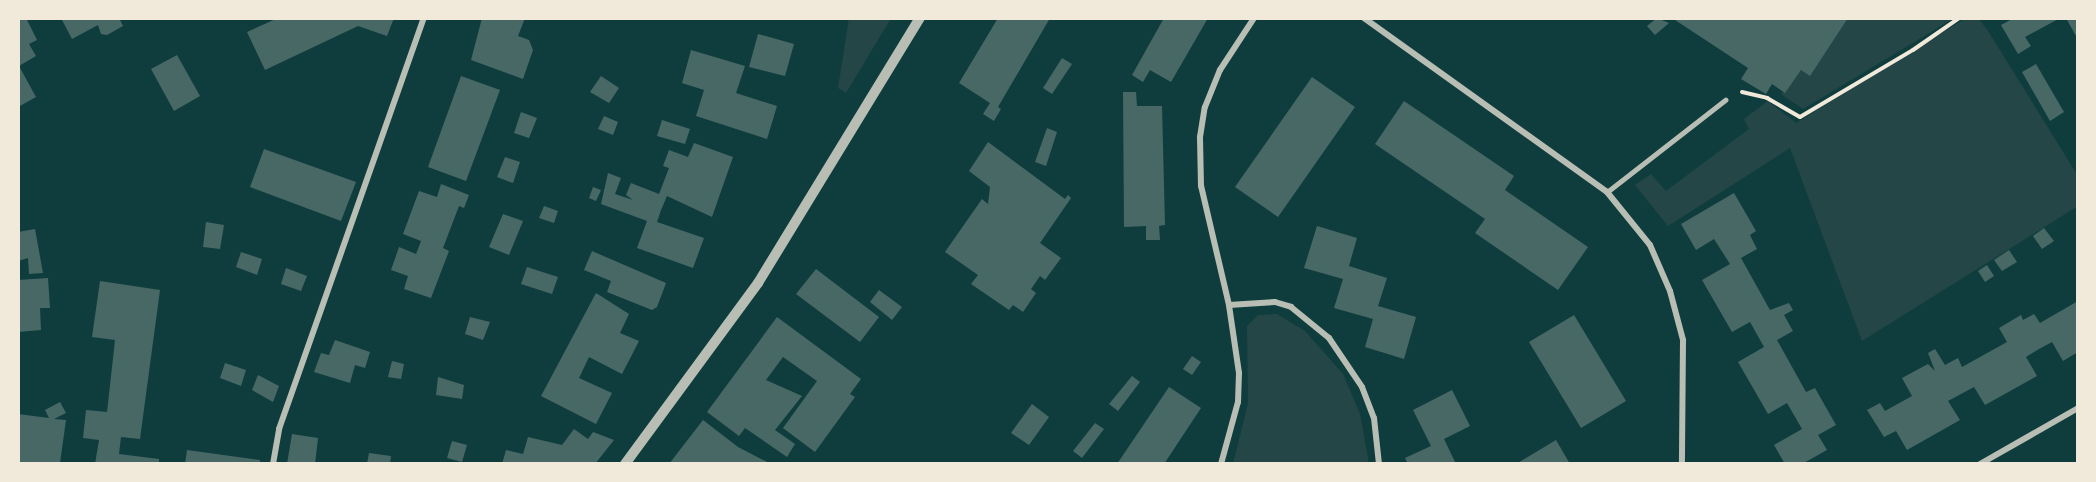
<!DOCTYPE html>
<style>
body{margin:0}
#map{position:relative;width:2096px;height:482px;overflow:hidden;background:#0f3d3e;font-family:"Space Grotesk",sans-serif}
div>[style]{position:absolute}
.green>*{inset:0;background:#244646}
.building>*{inset:0;background:#486865}
.path>*{height:4px;margin:-2px;padding:0 2px;transform-origin:2px;border-radius:2px;background:#f1e9da}
.service>*{height:4.5px;margin:-2.25px;padding:0 2.25px;transform-origin:2.25px;border-radius:2.25px;background:#b8beb3}
.minor>*{height:6px;margin:-3px;padding:0 3px;transform-origin:3px;border-radius:3px;background:#b8beb3}
.tertiary>*{height:10px;margin:-5px;padding:0 5px;transform-origin:5px;border-radius:5px;background:#b8beb3}
span{translate:-50% -50%;white-space:nowrap;text-align:center;line-height:1.15;-webkit-text-stroke:4.5px #f1e9da;paint-order:stroke}
.frame{position:absolute;inset:0;border:20px solid #f1e9da;pointer-events:none}
</style>
<div id="map">
<div class="green">
<i style="clip-path:polygon(849px 18px,891px 18px,846px 93px,838px 88px)"></i>
<i style="clip-path:polygon(1848px 18px,1954px 18px,1803px 109px,1781px 94px,1801px 70px,1810px 75px)"></i>
<i style="clip-path:polygon(1966px 18px,1978px 18px,1988px 31px,2078px 176px,2078px 206px,1862px 341px,1790px 148px,1668px 226px,1635px 185px,1651px 174px,1666px 191px,1749px 129px,1744px 119px,1768px 101px,1796px 123px)"></i>
<i style="clip-path:polygon(1277px 314px,1305px 331px,1343px 374px,1360px 414px,1369px 464px,1233px 464px,1248px 403px,1247px 326px,1258px 315px)"></i>
</div>
<div class="building">
<i style="clip-path:polygon(18px 18px,26px 18px,37px 40px,29px 44px,36px 56px,19px 66px,36px 97px,18px 107px)"></i>
<i style="clip-path:polygon(61px 18px,119px 18px,123px 26px,107px 35px,101px 34px,98px 25px,72px 39px)"></i>
<i style="clip-path:polygon(278px 18px,394px 18px,387px 36px,358px 26px,265px 70px,247px 32px)"></i>
<i style="clip-path:polygon(482px 18px,525px 18px,518px 36px,529px 40px,533px 50px,523px 79px,471px 60px)"></i>
<i style="clip-path:polygon(998px 18px,1050px 18px,998px 107px,1001px 109px,994px 121px,983px 114px,990px 103px,959px 83px)"></i>
<i style="clip-path:polygon(1164px 18px,1208px 18px,1171px 82px,1150px 70px,1143px 82px,1132px 75px)"></i>
<i style="clip-path:polygon(1657px 18px,1669px 23px,1655px 35px,1647px 26px)"></i>
<i style="clip-path:polygon(1672px 18px,1848px 18px,1810px 76px,1801px 70px,1785px 93px,1772px 84px,1766px 94px,1741px 79px,1748px 68px)"></i>
<i style="clip-path:polygon(2014px 18px,2060px 18px,2025px 37px,2031px 46px,2018px 54px,2001px 25px)"></i>
<i style="clip-path:polygon(2066px 18px,2078px 18px,2078px 35px,2076px 36px)"></i>
<i style="clip-path:polygon(758px 34px,794px 44px,785px 76px,749px 67px)"></i>
<i style="clip-path:polygon(691px 50px,745px 66px,736px 93px,777px 106px,767px 139px,696px 116px,704px 90px,682px 83px)"></i>
<i style="clip-path:polygon(177px 55px,200px 96px,174px 111px,151px 69px)"></i>
<i style="clip-path:polygon(1062px 58px,1072px 64px,1052px 94px,1043px 88px)"></i>
<i style="clip-path:polygon(2036px 64px,2064px 112px,2050px 121px,2022px 72px)"></i>
<i style="clip-path:polygon(461px 76px,500px 90px,466px 181px,428px 167px)"></i>
<i style="clip-path:polygon(601px 76px,619px 88px,609px 103px,590px 92px)"></i>
<i style="clip-path:polygon(1312px 77px,1355px 107px,1278px 217px,1235px 187px)"></i>
<i style="clip-path:polygon(1123px 92px,1136px 92px,1137px 106px,1162px 106px,1165px 225px,1159px 226px,1160px 240px,1146px 240px,1146px 226px,1124px 227px)"></i>
<i style="clip-path:polygon(1404px 101px,1514px 176px,1505px 190px,1588px 247px,1558px 290px,1475px 233px,1485px 219px,1375px 144px)"></i>
<i style="clip-path:polygon(521px 112px,537px 118px,529px 138px,514px 133px)"></i>
<i style="clip-path:polygon(604px 116px,618px 122px,613px 135px,598px 129px)"></i>
<i style="clip-path:polygon(662px 120px,690px 129px,685px 144px,657px 136px)"></i>
<i style="clip-path:polygon(1047px 128px,1057px 132px,1046px 166px,1035px 162px)"></i>
<i style="clip-path:polygon(988px 142px,1065px 199px,1068px 195px,1071px 198px,1040px 243px,1061px 258px,1045px 280px,1040px 276px,1031px 289px,1036px 293px,1023px 312px,1013px 305px,1009px 310px,971px 284px,978px 275px,945px 252px,982px 199px,988px 204px,990px 187px,969px 171px)"></i>
<i style="clip-path:polygon(694px 143px,733px 157px,712px 217px,667px 196px,661px 210px,657px 222px,704px 238px,693px 268px,637px 248px,647px 221px,601px 204px,608px 173px,621px 178px,615px 194px,633px 200px,626px 195px,631px 183px,659px 194px,669px 168px,663px 166px,669px 150px,688px 157px)"></i>
<i style="clip-path:polygon(264px 149px,356px 182px,341px 221px,250px 187px)"></i>
<i style="clip-path:polygon(505px 157px,520px 162px,513px 183px,497px 177px)"></i>
<i style="clip-path:polygon(441px 184px,469px 195px,464px 208px,459px 206px,443px 248px,449px 251px,431px 298px,404px 289px,408px 276px,391px 270px,399px 247px,416px 254px,421px 241px,403px 234px,419px 191px,437px 197px)"></i>
<i style="clip-path:polygon(593px 187px,601px 190px,596px 201px,589px 198px)"></i>
<i style="clip-path:polygon(1734px 193px,1756px 231px,1750px 235px,1757px 249px,1741px 258px,1770px 310px,1789px 303px,1793px 310px,1784px 315px,1793px 331px,1777px 340px,1806px 392px,1815px 388px,1836px 425px,1818px 435px,1827px 450px,1802px 464px,1785px 464px,1774px 445px,1802px 429px,1787px 403px,1768px 414px,1738px 362px,1764px 347px,1750px 322px,1732px 332px,1702px 280px,1730px 264px,1714px 239px,1696px 250px,1681px 224px)"></i>
<i style="clip-path:polygon(544px 206px,558px 211px,554px 223px,539px 218px)"></i>
<i style="clip-path:polygon(503px 214px,523px 221px,509px 255px,489px 247px)"></i>
<i style="clip-path:polygon(206px 222px,224px 225px,220px 249px,203px 247px)"></i>
<i style="clip-path:polygon(1317px 226px,1357px 238px,1349px 266px,1387px 278px,1378px 306px,1416px 317px,1404px 359px,1365px 347px,1373px 319px,1334px 308px,1343px 279px,1304px 268px)"></i>
<i style="clip-path:polygon(2044px 228px,2054px 241px,2042px 249px,2033px 236px)"></i>
<i style="clip-path:polygon(35px 229px,43px 273px,29px 274px,28px 258px,18px 261px,18px 232px)"></i>
<i style="clip-path:polygon(2009px 250px,2017px 262px,2002px 271px,1994px 260px)"></i>
<i style="clip-path:polygon(592px 251px,666px 283px,657px 307px,652px 310px,607px 292px,611px 281px,584px 270px)"></i>
<i style="clip-path:polygon(241px 252px,262px 259px,257px 275px,236px 267px)"></i>
<i style="clip-path:polygon(1987px 265px,1994px 276px,1985px 282px,1978px 271px)"></i>
<i style="clip-path:polygon(527px 267px,558px 277px,552px 294px,521px 284px)"></i>
<i style="clip-path:polygon(286px 268px,307px 276px,301px 291px,281px 284px)"></i>
<i style="clip-path:polygon(816px 269px,879px 317px,860px 342px,796px 294px)"></i>
<i style="clip-path:polygon(48px 278px,50px 308px,40px 308px,41px 330px,18px 332px,18px 280px)"></i>
<i style="clip-path:polygon(100px 281px,160px 290px,140px 439px,121px 437px,119px 454px,159px 459px,159px 464px,95px 464px,99px 440px,83px 438px,86px 410px,107px 412px,115px 340px,92px 337px)"></i>
<i style="clip-path:polygon(879px 290px,902px 307px,892px 320px,870px 302px)"></i>
<i style="clip-path:polygon(596px 293px,629px 314px,620px 333px,639px 341px,622px 374px,589px 357px,579px 378px,612px 393px,596px 424px,541px 396px)"></i>
<i style="clip-path:polygon(2078px 301px,2078px 352px,2063px 361px,2052px 342px,2039px 349px,2026px 357px,2037px 376px,1985px 405px,1974px 387px,1948px 401px,1960px 420px,1907px 450px,1896px 431px,1884px 437px,1867px 410px,1880px 403px,1885px 411px,1912px 396px,1902px 378px,1928px 364px,1935px 371px,1928px 353px,1935px 349px,1945px 365px,1958px 358px,1962px 367px,2007px 342px,1999px 328px,2021px 315px,2023px 320px,2034px 314px,2040px 323px)"></i>
<i style="clip-path:polygon(1574px 315px,1626px 401px,1581px 428px,1529px 342px)"></i>
<i style="clip-path:polygon(470px 317px,490px 322px,483px 340px,465px 334px)"></i>
<i style="clip-path:polygon(777px 317px,861px 379px,850px 394px,855px 397px,815px 452px,783px 428px,817px 381px,783px 357px,766px 380px,802px 396px,775px 430px,795px 444px,787px 457px,745px 428px,739px 436px,707px 412px)"></i>
<i style="clip-path:polygon(335px 340px,370px 352px,365px 368px,355px 365px,350px 383px,314px 372px,321px 353px,329px 355px)"></i>
<i style="clip-path:polygon(1192px 356px,1201px 362px,1192px 375px,1183px 369px)"></i>
<i style="clip-path:polygon(392px 361px,404px 364px,401px 379px,388px 377px)"></i>
<i style="clip-path:polygon(225px 363px,246px 370px,241px 386px,220px 378px)"></i>
<i style="clip-path:polygon(258px 375px,279px 386px,273px 402px,252px 390px)"></i>
<i style="clip-path:polygon(1132px 376px,1140px 382px,1118px 411px,1109px 404px)"></i>
<i style="clip-path:polygon(438px 377px,464px 385px,462px 399px,436px 395px)"></i>
<i style="clip-path:polygon(1169px 387px,1201px 408px,1168px 458px,1164px 464px,1117px 464px)"></i>
<i style="clip-path:polygon(1452px 390px,1470px 426px,1444px 439px,1456px 464px,1408px 464px,1405px 458px,1431px 446px,1413px 410px)"></i>
<i style="clip-path:polygon(60px 402px,66px 413px,54px 419px,66px 420px,60px 463px,18px 464px,18px 414px,49px 418px,45px 410px)"></i>
<i style="clip-path:polygon(1032px 404px,1049px 417px,1029px 445px,1011px 433px)"></i>
<i style="clip-path:polygon(703px 420px,738px 447px,771px 464px,669px 464px)"></i>
<i style="clip-path:polygon(1095px 423px,1104px 429px,1082px 458px,1073px 451px)"></i>
<i style="clip-path:polygon(574px 429px,588px 439px,593px 432px,614px 440px,595px 464px,502px 464px,506px 450px,523px 454px,528px 437px,562px 445px)"></i>
<i style="clip-path:polygon(292px 434px,318px 438px,315px 464px,287px 464px)"></i>
<i style="clip-path:polygon(1556px 440px,1570px 464px,1516px 464px)"></i>
<i style="clip-path:polygon(452px 441px,467px 445px,462px 462px,447px 458px)"></i>
<i style="clip-path:polygon(187px 450px,260px 460px,260px 464px,185px 464px)"></i>
<i style="clip-path:polygon(369px 453px,391px 456px,390px 464px,367px 464px)"></i>
</div>
<div class="path">
<i style="left:1742px;top:92px;width:26px;rotate:13deg"></i>
<i style="left:1767px;top:98px;width:38px;rotate:30deg"></i>
<i style="left:1800px;top:117px;width:131px;rotate:-30.7deg"></i>
<i style="left:1913px;top:50px;width:56px;rotate:-34.8deg"></i>
</div>
<div class="service">
<i style="left:1607px;top:192px;width:150px;rotate:-37.9deg"></i>
</div>
<div class="minor">
<i style="left:1364px;top:18px;width:299px;rotate:35.6deg"></i>
<i style="left:1607px;top:192px;width:68px;rotate:50.9deg"></i>
<i style="left:1650px;top:245px;width:50px;rotate:66.5deg"></i>
<i style="left:1670px;top:291px;width:51px;rotate:75.1deg"></i>
<i style="left:1683px;top:340px;width:124px;rotate:90.5deg"></i>
<i style="left:1229px;top:305px;width:46px;rotate:-3.7deg"></i>
<i style="left:1275px;top:302px;width:17px;rotate:17deg"></i>
<i style="left:1291px;top:307px;width:49px;rotate:39.2deg"></i>
<i style="left:1329px;top:338px;width:59px;rotate:56deg"></i>
<i style="left:1362px;top:387px;width:33px;rotate:69deg"></i>
<i style="left:1374px;top:418px;width:46px;rotate:83.8deg"></i>
<i style="left:273px;top:464px;width:36px;rotate:-80deg"></i>
<i style="left:279px;top:429px;width:436px;rotate:-70.6deg"></i>
<i style="left:1221px;top:464px;width:64px;rotate:-74.7deg"></i>
<i style="left:1238px;top:402px;width:29px;rotate:-88deg"></i>
<i style="left:1239px;top:373px;width:69px;rotate:-98.4deg"></i>
<i style="left:1229px;top:305px;width:122px;rotate:-103.2deg"></i>
<i style="left:1201px;top:186px;width:49px;rotate:-91.2deg"></i>
<i style="left:1200px;top:137px;width:30px;rotate:-81deg"></i>
<i style="left:1205px;top:107px;width:40px;rotate:-68deg"></i>
<i style="left:1220px;top:70px;width:62px;rotate:-56.8deg"></i>
<i style="left:1980px;top:464px;width:113px;rotate:-29.7deg"></i>
</div>
<div class="tertiary">
<i style="left:625px;top:464px;width:225px;rotate:-53.7deg"></i>
<i style="left:758px;top:283px;width:311px;rotate:-58.6deg"></i>
</div>
<div class="frame"></div>
</div>
